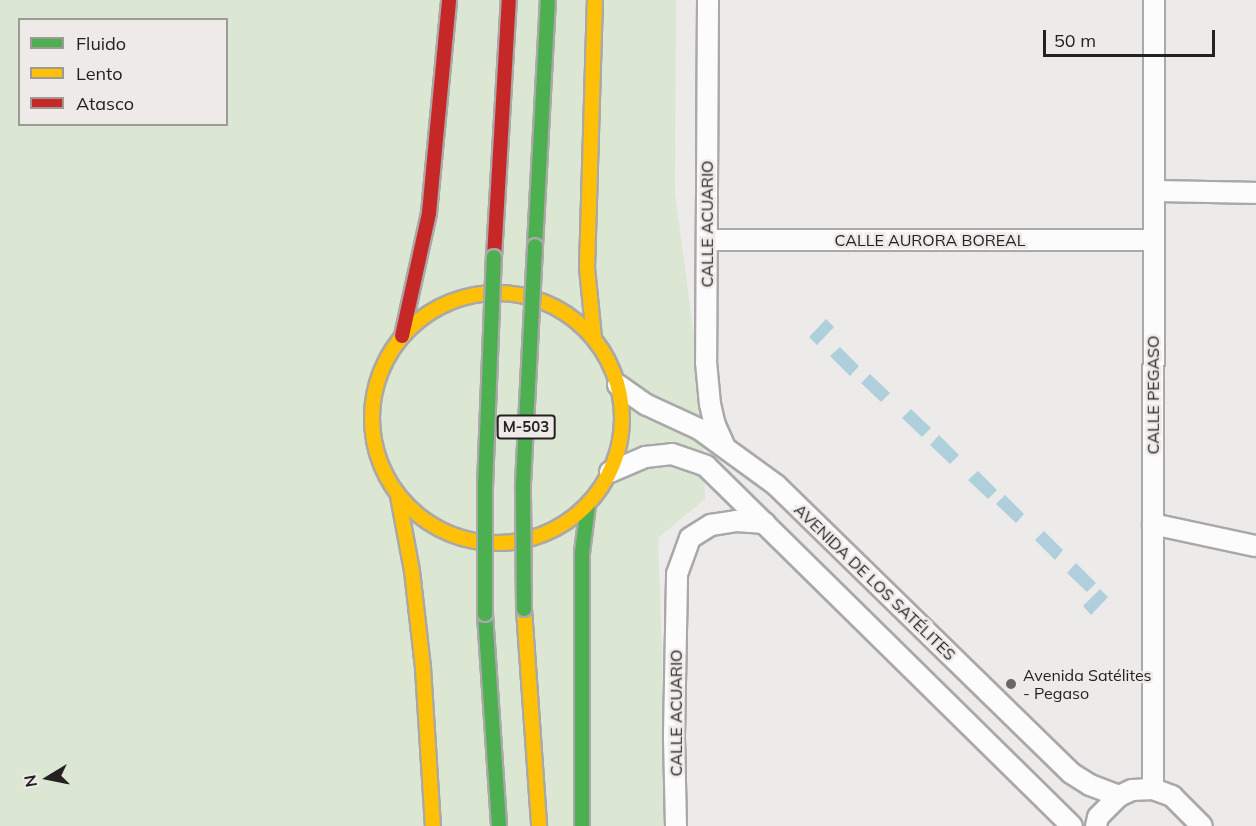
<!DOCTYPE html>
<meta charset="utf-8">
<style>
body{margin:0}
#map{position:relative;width:1256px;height:826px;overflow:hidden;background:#edebe9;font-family:Mulish,sans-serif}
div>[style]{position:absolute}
.green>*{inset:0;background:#dbe6d3}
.water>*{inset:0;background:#afcfdc}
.roads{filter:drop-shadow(2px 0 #aaa8a8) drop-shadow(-2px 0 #aaa8a8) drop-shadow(0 2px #aaa8a8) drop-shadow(0 -2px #aaa8a8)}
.street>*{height:20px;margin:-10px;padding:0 10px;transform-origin:10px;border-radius:10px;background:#fcfcfc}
.fast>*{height:14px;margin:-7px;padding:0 7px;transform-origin:7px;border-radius:7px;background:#4caf50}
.slow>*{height:14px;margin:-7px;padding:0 7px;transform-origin:7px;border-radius:7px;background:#ffc107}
.slow>.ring{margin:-7px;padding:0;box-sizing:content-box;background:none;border:14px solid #ffc107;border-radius:50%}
.jam>*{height:14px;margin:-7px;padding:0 7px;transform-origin:7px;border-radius:7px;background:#c62828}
.bridges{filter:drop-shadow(2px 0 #aaa8a8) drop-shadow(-2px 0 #aaa8a8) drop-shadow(0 2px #aaa8a8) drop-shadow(0 -2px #aaa8a8)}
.fast-bridge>*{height:14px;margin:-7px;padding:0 7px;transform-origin:7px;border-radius:7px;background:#4caf50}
.dots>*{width:16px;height:16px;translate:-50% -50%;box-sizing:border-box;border:3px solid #eeeae8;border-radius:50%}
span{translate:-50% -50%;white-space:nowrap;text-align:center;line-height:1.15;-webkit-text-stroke:5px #eeeae8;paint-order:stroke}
.shield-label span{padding:2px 4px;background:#eeeae8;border:2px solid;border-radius:4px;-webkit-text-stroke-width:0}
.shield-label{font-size:15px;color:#242221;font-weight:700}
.street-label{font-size:16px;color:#242221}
.poi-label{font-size:16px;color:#242221}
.left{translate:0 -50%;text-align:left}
.legend{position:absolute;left:18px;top:18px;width:210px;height:108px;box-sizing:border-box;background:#eeeae8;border:2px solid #9d9a98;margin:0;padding:8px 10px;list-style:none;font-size:18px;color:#242221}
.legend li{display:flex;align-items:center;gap:12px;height:30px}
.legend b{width:30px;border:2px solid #9d9a98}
.north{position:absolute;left:18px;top:748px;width:60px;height:60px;-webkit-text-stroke:4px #eeeae8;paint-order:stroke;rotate:260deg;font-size:16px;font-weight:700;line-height:24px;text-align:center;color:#242221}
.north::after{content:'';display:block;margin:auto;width:21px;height:27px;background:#242221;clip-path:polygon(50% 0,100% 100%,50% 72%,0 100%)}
.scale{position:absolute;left:1043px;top:30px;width:172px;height:27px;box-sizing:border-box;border:3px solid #242221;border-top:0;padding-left:8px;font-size:18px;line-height:21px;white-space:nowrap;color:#242221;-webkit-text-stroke:4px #eeeae8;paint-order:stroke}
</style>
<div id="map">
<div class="green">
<i style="clip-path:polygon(evenodd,0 0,676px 0,675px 193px,702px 395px,705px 499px,658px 538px,668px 826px,0 826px,0 0,20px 20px,226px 20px,226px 124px,20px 124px,20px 20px)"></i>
</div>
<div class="water">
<i style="clip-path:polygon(826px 319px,834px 327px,817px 345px,809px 337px)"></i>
<i style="clip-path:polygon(840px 347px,859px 366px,850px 376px,830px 356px)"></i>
<i style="clip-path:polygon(870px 374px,890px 393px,881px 402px,861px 383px)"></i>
<i style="clip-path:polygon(911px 409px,931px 428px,922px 437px,902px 418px)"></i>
<i style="clip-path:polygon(939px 435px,959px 455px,950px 464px,930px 445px)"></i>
<i style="clip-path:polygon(978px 471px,997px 490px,988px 499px,968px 480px)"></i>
<i style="clip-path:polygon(1005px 495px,1024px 514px,1016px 523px,996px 504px)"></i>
<i style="clip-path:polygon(1044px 531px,1063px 550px,1055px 560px,1035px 540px)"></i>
<i style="clip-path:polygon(1076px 563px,1096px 583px,1087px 592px,1067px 573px)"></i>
<i style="clip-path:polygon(1100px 589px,1108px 597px,1091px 615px,1083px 606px)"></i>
</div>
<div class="roads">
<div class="street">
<i style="left:708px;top:0;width:362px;rotate:90.3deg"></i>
<i style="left:706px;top:362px;width:42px;rotate:84.6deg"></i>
<i style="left:710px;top:404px;width:22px;rotate:77deg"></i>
<i style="left:715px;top:425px;width:22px;rotate:66deg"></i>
<i style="left:1154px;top:191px;width:102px;rotate:1.1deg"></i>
<i style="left:707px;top:240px;width:447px"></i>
<i style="left:618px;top:385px;width:35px;rotate:35deg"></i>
<i style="left:647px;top:405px;width:57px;rotate:24.8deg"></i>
<i style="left:699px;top:429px;width:95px;rotate:36deg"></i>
<i style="left:776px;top:485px;width:412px;rotate:44.3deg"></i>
<i style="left:1071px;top:773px;width:22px;rotate:32deg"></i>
<i style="left:1090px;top:785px;width:31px;rotate:21deg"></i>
<i style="left:610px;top:472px;width:38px;rotate:-23deg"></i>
<i style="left:645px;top:457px;width:27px;rotate:-6deg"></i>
<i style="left:672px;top:454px;width:36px;rotate:19deg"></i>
<i style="left:706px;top:466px;width:513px;rotate:44.53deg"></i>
<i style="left:1153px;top:524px;width:105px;rotate:12.1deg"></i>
<i style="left:1153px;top:789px;width:789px;rotate:-89.93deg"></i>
<i style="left:676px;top:826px;width:91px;rotate:-91.3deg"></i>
<i style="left:674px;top:735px;width:161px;rotate:-88.9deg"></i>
<i style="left:677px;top:574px;width:38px;rotate:-70deg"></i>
<i style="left:690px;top:538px;width:25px;rotate:-32deg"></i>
<i style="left:711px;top:525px;width:25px;rotate:-9deg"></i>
<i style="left:736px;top:521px;width:29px;rotate:4deg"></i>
<i style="left:1096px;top:826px;width:9px;rotate:-77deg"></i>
<i style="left:1098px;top:817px;width:30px;rotate:-45deg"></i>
<i style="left:1119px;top:796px;width:14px;rotate:-25deg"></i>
<i style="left:1132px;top:790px;width:21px;rotate:-3deg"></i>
<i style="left:1153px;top:789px;width:20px;rotate:20deg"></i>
<i style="left:1172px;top:796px;width:42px;rotate:45deg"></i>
</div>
<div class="fast">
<i style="left:535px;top:246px;width:246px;rotate:-87deg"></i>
<i style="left:485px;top:614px;width:212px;rotate:86.2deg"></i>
<i style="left:582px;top:826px;width:273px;rotate:-90deg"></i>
<i style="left:582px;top:553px;width:48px;rotate:-82.9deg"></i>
</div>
<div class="slow">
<i class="ring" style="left:372px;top:293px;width:236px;height:236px"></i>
<i style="left:594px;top:338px;width:70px;rotate:-95.7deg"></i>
<i style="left:587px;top:268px;width:268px;rotate:-88.3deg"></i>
<i style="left:398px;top:496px;width:76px;rotate:79.4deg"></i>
<i style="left:412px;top:571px;width:98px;rotate:83.5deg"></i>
<i style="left:423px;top:668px;width:158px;rotate:86.4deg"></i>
<i style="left:524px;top:609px;width:218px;rotate:86deg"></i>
</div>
<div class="jam">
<i style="left:494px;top:257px;width:257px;rotate:-86.7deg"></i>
<i style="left:402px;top:336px;width:126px;rotate:-77.6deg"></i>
<i style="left:429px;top:213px;width:214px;rotate:-84.6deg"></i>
</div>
</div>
<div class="bridges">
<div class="fast-bridge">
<i style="left:524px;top:609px;width:125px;rotate:-90.5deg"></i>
<i style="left:523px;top:484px;width:238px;rotate:-87.1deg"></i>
<i style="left:485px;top:614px;width:127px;rotate:-90deg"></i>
<i style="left:485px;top:487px;width:230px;rotate:-87.8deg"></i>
</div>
</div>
<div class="dots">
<i style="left:1011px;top:684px;background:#6a6867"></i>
</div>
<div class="shield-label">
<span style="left:526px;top:427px">M-503</span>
</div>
<div class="street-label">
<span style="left:707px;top:224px;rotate:-90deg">CALLE ACUARIO</span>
<span style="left:930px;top:240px">CALLE AURORA BOREAL</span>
<span style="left:1153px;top:395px;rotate:-90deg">CALLE PEGASO</span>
<span style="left:875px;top:582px;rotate:44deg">AVENIDA DE LOS SATÉLITES</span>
<span style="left:676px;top:713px;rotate:-90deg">CALLE ACUARIO</span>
</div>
<div class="poi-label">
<span class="left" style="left:1023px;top:684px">Avenida Satélites<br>- Pegaso</span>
</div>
<ul class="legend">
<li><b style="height:8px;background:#4caf50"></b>Fluido</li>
<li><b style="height:8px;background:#ffc107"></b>Lento</li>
<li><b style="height:8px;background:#c62828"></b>Atasco</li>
</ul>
<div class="north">N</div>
<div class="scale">50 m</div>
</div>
